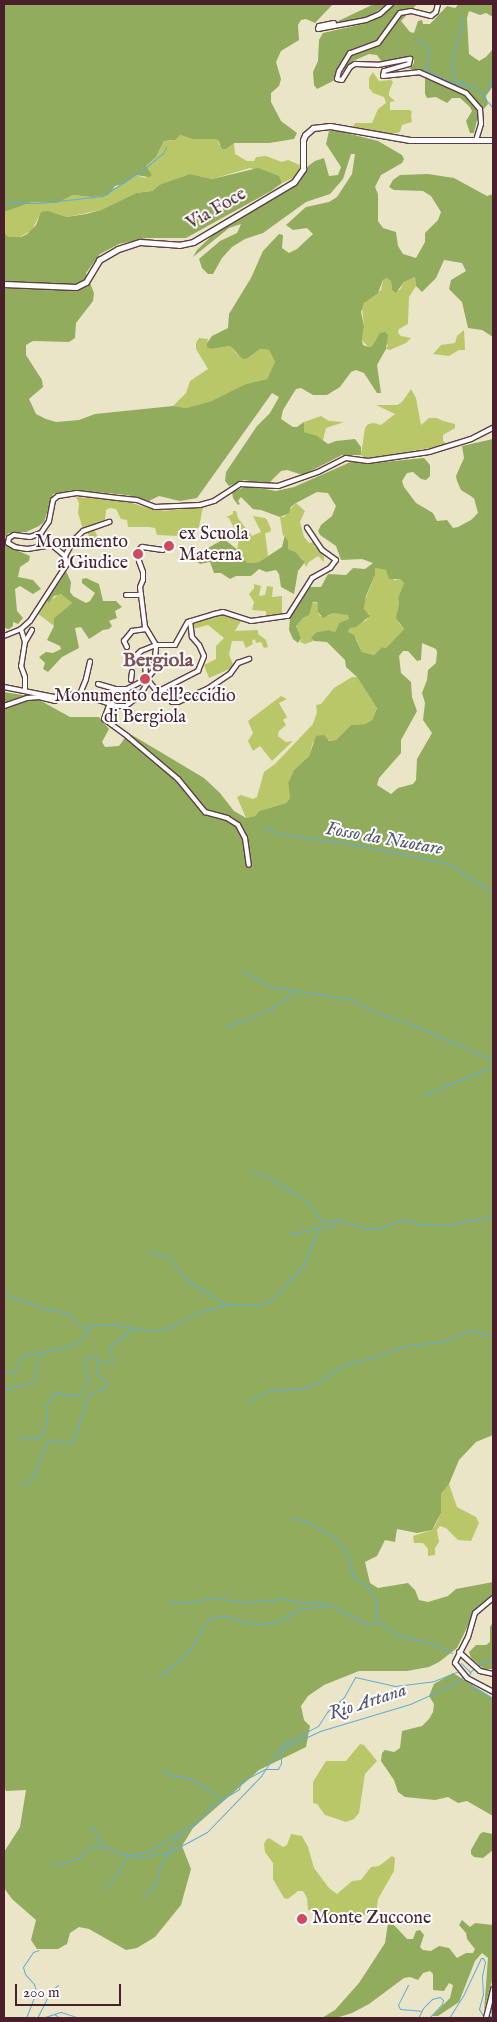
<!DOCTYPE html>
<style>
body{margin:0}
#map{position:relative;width:497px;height:2022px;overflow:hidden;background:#ebe5c7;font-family:"IM FELL English",serif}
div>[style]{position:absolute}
.green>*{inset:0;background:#b9c769}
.forest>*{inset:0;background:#92ac5d}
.stream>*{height:1px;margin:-0.5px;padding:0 0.5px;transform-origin:0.5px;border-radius:0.5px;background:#60acd9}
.roads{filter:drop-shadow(1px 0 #623d42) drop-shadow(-1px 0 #623d42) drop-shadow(0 1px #623d42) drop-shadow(0 -1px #623d42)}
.minor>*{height:4px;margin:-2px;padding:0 2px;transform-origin:2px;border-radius:2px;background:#fff}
.major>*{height:5px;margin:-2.5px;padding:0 2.5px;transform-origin:2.5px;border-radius:2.5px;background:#fff}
.dots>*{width:14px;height:14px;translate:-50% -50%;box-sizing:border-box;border:2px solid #fff;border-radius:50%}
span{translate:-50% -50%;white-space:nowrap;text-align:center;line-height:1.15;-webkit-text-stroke:4px #fff;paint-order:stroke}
.street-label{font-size:18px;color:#4a1f2b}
.poi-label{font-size:18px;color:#4a1f2b}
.left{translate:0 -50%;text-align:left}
.right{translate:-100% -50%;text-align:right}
.water-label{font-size:19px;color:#535771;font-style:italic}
.quarter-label{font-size:20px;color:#7d5054;font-weight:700}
.frame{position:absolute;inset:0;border:5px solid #4a1f2b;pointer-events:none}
.scale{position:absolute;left:15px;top:1984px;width:106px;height:22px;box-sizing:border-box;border:2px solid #4a1f2b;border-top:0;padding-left:6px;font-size:15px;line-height:18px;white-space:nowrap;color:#4a1f2b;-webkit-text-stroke:4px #fff;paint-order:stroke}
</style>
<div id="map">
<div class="green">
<i style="clip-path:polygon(373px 72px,379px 81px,391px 80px,393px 82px,389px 92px,389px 96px,395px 101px,390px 102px,390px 110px,410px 110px,412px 112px,411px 115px,412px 122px,402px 125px,400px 132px,386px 135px,352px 128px,355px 123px,372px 123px,378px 109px,386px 103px,384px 97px,373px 93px,369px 88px,369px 78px)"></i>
<i style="clip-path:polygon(180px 135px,192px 139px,214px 139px,218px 140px,219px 145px,234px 143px,235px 154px,247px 161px,254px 161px,256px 157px,266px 156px,282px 162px,288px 160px,300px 165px,300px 169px,293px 178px,282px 183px,278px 176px,250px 168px,212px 179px,190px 174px,161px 184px,152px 191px,136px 193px,101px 210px,67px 217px,55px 213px,38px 218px,32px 230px,20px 237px,7px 237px,4px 232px,4px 212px,32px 201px,57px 203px,73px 195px,91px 197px,124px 184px,135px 175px,146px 178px,146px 166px,156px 157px,164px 141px,171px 141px)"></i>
<i style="clip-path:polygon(388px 277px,391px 281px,392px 290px,400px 290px,404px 282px,415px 277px,416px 286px,409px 297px,408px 324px,399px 329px,398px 333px,401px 336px,411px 338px,406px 343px,390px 350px,386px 349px,388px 345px,377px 338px,372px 346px,368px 347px,362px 340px,364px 326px,362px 307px,367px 299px,381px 290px,383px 280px)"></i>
<i style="clip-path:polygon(464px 330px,465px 350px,459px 350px,449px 356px,433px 354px,441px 345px,455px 343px,457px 336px)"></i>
<i style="clip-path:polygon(199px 338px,208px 339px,207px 343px,211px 349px,230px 346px,236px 353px,248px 358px,260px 349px,269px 350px,275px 362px,273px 367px,267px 379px,246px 384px,220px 399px,186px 408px,173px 406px,186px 393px,190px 381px,208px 369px,196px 349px,196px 343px)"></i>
<i style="clip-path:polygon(411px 389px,416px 398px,421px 425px,429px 418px,437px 418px,443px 421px,455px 424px,455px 428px,443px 435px,443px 441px,448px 445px,377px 457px,365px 458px,361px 455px,365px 428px,368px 424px,374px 423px,381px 425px,395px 414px,376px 405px,397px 405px,402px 402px)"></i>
<i style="clip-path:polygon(321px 416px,329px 421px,344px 422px,326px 428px,323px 440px,304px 432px,304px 422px)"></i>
<i style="clip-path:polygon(76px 497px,122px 500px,148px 508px,162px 509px,163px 511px,203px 507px,199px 527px,191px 534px,180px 536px,157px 535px,155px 528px,149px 527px,128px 527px,127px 520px,121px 519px,116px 509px,110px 508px,106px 510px,105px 520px,93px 527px,100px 542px,95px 544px,82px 526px,78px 513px,79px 503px)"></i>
<i style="clip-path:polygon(296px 503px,305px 511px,300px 522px,304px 537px,309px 543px,315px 542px,314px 546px,324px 554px,324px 562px,318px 556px,309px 562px,306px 567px,303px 559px,288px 549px,288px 541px,285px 535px,283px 536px,280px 517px,284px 517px)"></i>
<i style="clip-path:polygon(233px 511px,236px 511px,238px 518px,252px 536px,261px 532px,253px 516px,265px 518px,267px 520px,271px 529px,270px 532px,265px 533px,268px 556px,259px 562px,249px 563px,246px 562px,237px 550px,239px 538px,229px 518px,226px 517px,233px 514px)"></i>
<i style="clip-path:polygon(375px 568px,386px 570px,394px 580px,400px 579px,404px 583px,398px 598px,399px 603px,397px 613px,399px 623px,404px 629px,386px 648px,382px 647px,374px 655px,362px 652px,357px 640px,348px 632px,350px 628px,367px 620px,369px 614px,364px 611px,365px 600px,375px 575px)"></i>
<i style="clip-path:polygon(254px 584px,261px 586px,259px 596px,265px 595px,267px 586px,273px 587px,272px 597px,282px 596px,282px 616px,267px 618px,266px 611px,252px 610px,254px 602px,249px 594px,254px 588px)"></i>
<i style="clip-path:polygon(59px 594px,63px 595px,72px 603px,54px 618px,54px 626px,37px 613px,46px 600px,47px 602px,50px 601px)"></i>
<i style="clip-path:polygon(315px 602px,319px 606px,318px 612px,320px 616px,328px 616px,333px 613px,346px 614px,350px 617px,347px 621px,339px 623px,335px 632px,329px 630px,317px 632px,312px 640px,314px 641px,305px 644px,300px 642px,301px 638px,296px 626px,303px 618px,307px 616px,312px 604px)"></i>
<i style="clip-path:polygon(216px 614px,230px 615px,241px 621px,235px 631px,258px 630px,258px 634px,266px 640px,268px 647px,264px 648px,261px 642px,256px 643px,255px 639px,252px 641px,253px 644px,246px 648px,243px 641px,232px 641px,229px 654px,234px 667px,209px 678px,204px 665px,216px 659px,216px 646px,224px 638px,208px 625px,193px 629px,192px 622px)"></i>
<i style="clip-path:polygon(352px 677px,357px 677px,377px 707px,372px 720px,365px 724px,351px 725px,336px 740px,313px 742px,309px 756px,294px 770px,288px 783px,290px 798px,286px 803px,259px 811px,255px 816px,246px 818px,237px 797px,241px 795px,253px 799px,257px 797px,264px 772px,275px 764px,313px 724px,317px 712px,316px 705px,321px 704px,334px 688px)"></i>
<i style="clip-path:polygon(281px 696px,287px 699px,279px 703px,287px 717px,283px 720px,286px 725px,279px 731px,278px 736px,286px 742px,293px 741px,272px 761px,260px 746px,253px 751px,248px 741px,253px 733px,248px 721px)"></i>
<i style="clip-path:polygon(449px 1484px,457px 1507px,476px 1517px,479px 1523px,471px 1541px,458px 1540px,446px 1528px,440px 1526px,437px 1530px,439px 1542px,435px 1548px,435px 1555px,428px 1556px,428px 1549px,423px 1543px,414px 1543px,413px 1536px,432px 1530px,436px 1524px,441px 1513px,441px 1494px)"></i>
<i style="clip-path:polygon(360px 1744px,364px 1745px,377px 1761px,365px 1774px,359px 1813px,354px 1819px,346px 1822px,325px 1815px,317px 1804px,313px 1803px,313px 1782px,326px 1761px,346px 1761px)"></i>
<i style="clip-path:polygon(291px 1834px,302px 1836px,308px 1847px,314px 1868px,329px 1888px,337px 1894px,352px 1881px,361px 1880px,371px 1867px,379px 1866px,392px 1856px,395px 1858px,394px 1871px,378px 1899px,376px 1912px,373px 1914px,364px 1915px,354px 1925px,350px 1925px,338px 1919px,325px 1918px,321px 1911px,308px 1910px,307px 1898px,303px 1891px,298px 1891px,288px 1899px,284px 1898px,273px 1879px,273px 1863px,265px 1852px,264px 1844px,266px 1840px,269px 1838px,283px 1847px,287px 1845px)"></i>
</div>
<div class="forest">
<i style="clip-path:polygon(4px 4px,333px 4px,315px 23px,306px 19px,301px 20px,298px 25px,299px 40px,281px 51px,276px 62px,281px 79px,279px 86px,271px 93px,271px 102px,281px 121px,297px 133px,294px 139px,269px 143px,234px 143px,226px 149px,222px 149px,218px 140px,214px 139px,192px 139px,180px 135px,175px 140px,164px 141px,156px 157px,146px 166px,152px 175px,149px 177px,135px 175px,124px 184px,115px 186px,108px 195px,91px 197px,73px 195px,57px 203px,32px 202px,4px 212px)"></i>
<i style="clip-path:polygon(374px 4px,387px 4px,369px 17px,336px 26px,334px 23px)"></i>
<i style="clip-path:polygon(394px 4px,417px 4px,401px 21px,410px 32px,414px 33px,418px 21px,422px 20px,423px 24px,430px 24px,447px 6px,455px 8px,459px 4px,493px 4px,493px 17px,486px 13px,480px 15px,469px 11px,467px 18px,469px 54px,479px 61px,486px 57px,493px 49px,493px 86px,486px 96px,488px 104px,478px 116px,474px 133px,470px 133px,466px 121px,472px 111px,470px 107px,460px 98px,452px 98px,447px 103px,436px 97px,427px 98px,425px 94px,425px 72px,409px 69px,414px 63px,414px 59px,410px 56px,382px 62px,377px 55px,369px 54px,353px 61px,333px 81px,317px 89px,314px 85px,313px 72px,318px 61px,319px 40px,323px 33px,367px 23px,383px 15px)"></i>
<i style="clip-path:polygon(334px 130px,378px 141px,402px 155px,404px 159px,402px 163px,381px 175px,375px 187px,378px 194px,378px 221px,383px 228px,396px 232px,398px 246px,403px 254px,416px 258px,425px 242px,425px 233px,438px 220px,441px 212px,431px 196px,423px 191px,394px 190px,389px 187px,393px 180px,400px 175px,428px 174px,454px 178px,487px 196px,493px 194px,493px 337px,482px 330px,468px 328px,462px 302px,449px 289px,451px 280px,466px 271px,462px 263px,444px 260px,436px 278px,422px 292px,416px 286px,415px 277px,404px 282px,396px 293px,392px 290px,391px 281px,387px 278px,383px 280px,378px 293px,364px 303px,361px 312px,364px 326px,362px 340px,363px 345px,368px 347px,372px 346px,380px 333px,385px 332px,388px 335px,386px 349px,377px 365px,381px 393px,377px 393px,364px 373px,356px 370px,351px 372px,340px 387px,327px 395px,313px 395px,301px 388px,296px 389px,283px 410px,281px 419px,293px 427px,297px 427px,304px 422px,304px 432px,317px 436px,328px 444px,336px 441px,355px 439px,361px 447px,361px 455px,342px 455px,303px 475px,287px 470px,281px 471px,268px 484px,244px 480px,229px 486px,225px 481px,226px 472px,257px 426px,270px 413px,279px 397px,272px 393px,197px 498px,180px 501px,159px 496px,149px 501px,127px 495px,73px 490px,53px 494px,44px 522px,39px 526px,26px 532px,9px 533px,5px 537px,7px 546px,30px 556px,29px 561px,20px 567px,18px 577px,33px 580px,41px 589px,33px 594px,20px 586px,15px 589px,17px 611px,23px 618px,18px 624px,13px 622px,13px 626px,9px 629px,4px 628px,4px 232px,8px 237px,21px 237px,27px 234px,36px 225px,41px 212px,48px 211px,67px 217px,86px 214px,101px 210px,136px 193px,152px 191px,161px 184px,190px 174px,212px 179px,258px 168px,279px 176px,282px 183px,271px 191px,186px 238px,147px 238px,119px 244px,100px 254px,86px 273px,94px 293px,93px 301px,76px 323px,75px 338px,69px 342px,33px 341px,26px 345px,26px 355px,42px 380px,43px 387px,29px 399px,36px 414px,46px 419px,56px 422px,79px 420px,95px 414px,173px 406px,186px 408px,212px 401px,246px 384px,267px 379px,275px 362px,269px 350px,260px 349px,248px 358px,243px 359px,230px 346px,211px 349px,207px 347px,207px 343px,212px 336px,228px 328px,229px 314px,251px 278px,263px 251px,279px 234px,283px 235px,282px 248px,289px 253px,297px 249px,313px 234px,307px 228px,293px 230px,286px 225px,306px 207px,329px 202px,337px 197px,352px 174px,355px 154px,351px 154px,343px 179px,330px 194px,306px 202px,263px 233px,245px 239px,232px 247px,222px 258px,213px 274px,208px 274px,202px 268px,199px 259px,220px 241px,237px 233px,241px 224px,229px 228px,193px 257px,197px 250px,218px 230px,300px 182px,308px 166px,315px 161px,324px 158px,329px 176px,338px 175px,341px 167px,326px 144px,329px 131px)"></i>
<i style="clip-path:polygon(evenodd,493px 439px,493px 1435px,476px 1442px,459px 1460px,449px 1484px,441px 1494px,441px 1513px,432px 1530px,417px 1533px,397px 1529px,395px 1542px,385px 1540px,377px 1556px,365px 1562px,370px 1583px,378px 1588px,408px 1583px,415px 1590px,419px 1600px,428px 1602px,448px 1596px,456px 1589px,493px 1582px,493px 1594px,477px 1607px,457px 1648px,439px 1662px,429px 1667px,407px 1671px,359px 1671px,324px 1685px,308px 1696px,301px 1706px,304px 1720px,310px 1726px,306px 1747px,259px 1770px,193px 1828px,182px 1846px,191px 1869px,181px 1905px,155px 1937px,137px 1948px,126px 1950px,89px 1929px,79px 1927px,70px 1933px,67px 1944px,58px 1949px,37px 1949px,31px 1940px,36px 1920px,12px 1899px,4px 1888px,4px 1852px,20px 1827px,26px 1790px,6px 1791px,4px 1787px,4px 692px,34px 697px,70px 717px,99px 717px,109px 729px,102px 742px,105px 747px,119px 746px,127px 735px,132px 735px,204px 778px,220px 793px,234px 811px,246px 818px,255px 816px,259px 811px,286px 803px,290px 798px,288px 783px,294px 770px,309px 756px,316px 736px,324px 735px,329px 741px,336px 740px,351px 725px,365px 724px,372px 720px,377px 708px,357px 677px,346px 667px,345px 660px,327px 642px,314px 641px,311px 638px,317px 632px,329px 630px,335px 632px,339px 623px,349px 619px,348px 615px,333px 613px,323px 618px,318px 612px,317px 602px,313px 602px,309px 615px,303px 618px,296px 626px,301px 638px,298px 643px,293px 639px,289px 630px,290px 618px,310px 587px,321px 587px,328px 574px,346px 575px,353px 568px,365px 569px,373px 563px,362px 559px,341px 560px,336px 546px,320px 535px,318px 531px,321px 525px,332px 516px,336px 506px,328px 493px,317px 492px,296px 503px,291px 507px,289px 513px,280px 517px,261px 510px,253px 509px,241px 497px,238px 501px,240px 504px,238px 505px,233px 498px,232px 492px,247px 486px,276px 491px,294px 487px,353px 461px,364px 464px,424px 458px,430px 465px,430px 476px,426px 480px,421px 479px,413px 472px,407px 473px,402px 481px,404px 487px,416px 503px,433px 513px,437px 521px,447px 520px,453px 528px,458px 527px,471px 520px,478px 513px,474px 498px,461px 490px,457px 481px,456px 476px,464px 458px,462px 446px,493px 439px,375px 568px,386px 570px,389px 579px,400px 579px,404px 583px,398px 598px,399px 603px,396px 618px,404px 629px,386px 648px,382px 647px,374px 655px,362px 652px,354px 635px,348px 632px,350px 628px,356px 627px,370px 616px,364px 609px,366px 596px,375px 575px,375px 568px,493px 439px,422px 643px,436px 649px,437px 652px,436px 663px,428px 670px,427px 680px,422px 693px,425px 703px,423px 720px,432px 733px,417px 759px,416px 780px,413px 784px,398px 788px,391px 794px,377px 785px,379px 778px,401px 753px,401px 740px,417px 711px,412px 697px,411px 682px,401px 673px,399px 656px,403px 651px,408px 651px,417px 661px,421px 660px,422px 643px)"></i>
<i style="clip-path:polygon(285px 535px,288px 541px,288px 549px,295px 552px,305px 562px,298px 571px,294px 594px,281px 587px,279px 574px,276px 570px,266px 572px,259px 569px,251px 576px,236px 576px,230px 579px,221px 573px,214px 573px,210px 562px,200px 564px,196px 561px,202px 558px,210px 557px,221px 561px,220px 556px,208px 548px,224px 539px,239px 551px,246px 562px,250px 563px,259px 562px,282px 547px)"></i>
<i style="clip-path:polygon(66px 571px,71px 582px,70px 592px,73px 596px,86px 603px,90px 601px,95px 593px,82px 583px,82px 579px,86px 578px,99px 584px,103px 601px,116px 601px,122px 607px,115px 611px,117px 618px,109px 621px,112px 626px,109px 629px,103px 630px,89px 639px,81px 627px,75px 628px,79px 648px,62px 657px,48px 672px,43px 669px,45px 663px,39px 657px,46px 652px,53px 653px,61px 649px,60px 646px,47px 640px,54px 626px,54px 618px,72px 603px,61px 594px,54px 596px,49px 603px,46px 600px)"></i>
<i style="clip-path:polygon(493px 1622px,493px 1669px,484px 1669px,471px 1658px,469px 1652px,476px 1645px,486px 1645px,490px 1642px,490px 1627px)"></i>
<i style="clip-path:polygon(453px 1673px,493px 1698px,493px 1816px,467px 1801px,458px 1803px,448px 1797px,435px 1800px,405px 1797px,398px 1792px,394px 1780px,381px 1761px,382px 1753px,385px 1750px,394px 1752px,400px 1748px,402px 1731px,422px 1726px,429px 1719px,433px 1712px,434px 1704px,429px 1696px,434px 1684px)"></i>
<i style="clip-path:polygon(483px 1832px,493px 1834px,493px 1850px,483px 1858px,474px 1857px,471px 1854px,471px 1850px,480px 1834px)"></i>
<i style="clip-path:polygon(462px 1920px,470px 1927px,475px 1923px,493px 1925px,493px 1977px,484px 2011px,488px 1958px,482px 1953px,475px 1961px,459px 2002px,438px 2016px,432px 2016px,450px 1998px,453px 1985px,449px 1983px,444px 1991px,433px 1990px,433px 1974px,430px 1971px,423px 1973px,418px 1980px,410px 1977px,404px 1978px,369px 2004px,352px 2013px,336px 2018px,322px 2018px,335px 2010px,359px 1983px,385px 1943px,388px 1923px,394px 1925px,407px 1939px,413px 1939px,416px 1931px,420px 1930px,424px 1935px,420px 1947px,423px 1950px,431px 1951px,439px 1946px,449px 1948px,457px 1958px,466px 1953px,473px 1953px,475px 1949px,467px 1939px,466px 1933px,459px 1925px)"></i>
</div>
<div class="stream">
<i style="left:462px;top:17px;width:3px;rotate:72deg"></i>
<i style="left:463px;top:20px;width:41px;rotate:105.8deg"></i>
<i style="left:452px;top:59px;width:12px;rotate:90deg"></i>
<i style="left:452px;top:71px;width:10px;rotate:66deg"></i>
<i style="left:456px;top:80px;width:10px;rotate:24deg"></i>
<i style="left:415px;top:40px;width:8px;rotate:14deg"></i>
<i style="left:423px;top:42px;width:11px;rotate:56deg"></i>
<i style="left:429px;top:51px;width:18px;rotate:99deg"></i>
<i style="left:420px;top:70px;width:6px"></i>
<i style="left:426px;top:70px;width:30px;rotate:26deg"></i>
<i style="left:453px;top:83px;width:21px;rotate:8deg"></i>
<i style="left:474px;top:86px;width:29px;rotate:49deg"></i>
<i style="left:392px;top:73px;width:12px;rotate:-5deg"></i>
<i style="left:483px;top:94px;width:7px;rotate:-45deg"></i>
<i style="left:488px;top:89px;width:14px;rotate:-69deg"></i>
<i style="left:4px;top:203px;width:36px"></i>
<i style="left:40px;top:203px;width:63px;rotate:-6.3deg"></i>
<i style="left:103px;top:196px;width:49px;rotate:-33.4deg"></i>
<i style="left:144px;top:169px;width:25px;rotate:-40deg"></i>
<i style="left:163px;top:153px;width:7px;rotate:-63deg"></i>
<i style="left:491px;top:552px;width:3px;rotate:45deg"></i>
<i style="left:263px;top:827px;width:18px;rotate:22deg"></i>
<i style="left:280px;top:834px;width:66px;rotate:7.9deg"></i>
<i style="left:345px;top:843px;width:104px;rotate:11.1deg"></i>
<i style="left:447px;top:863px;width:55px;rotate:33.1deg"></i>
<i style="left:241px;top:970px;width:35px;rotate:29deg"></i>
<i style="left:272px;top:987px;width:79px;rotate:8.7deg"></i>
<i style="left:350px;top:999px;width:30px;rotate:27deg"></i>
<i style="left:377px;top:1013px;width:36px;rotate:18deg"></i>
<i style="left:411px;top:1024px;width:90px;rotate:23.7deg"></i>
<i style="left:225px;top:1027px;width:47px;rotate:-21.1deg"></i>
<i style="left:269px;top:1010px;width:32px;rotate:-36deg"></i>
<i style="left:424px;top:1095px;width:75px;rotate:-22.8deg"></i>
<i style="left:251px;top:1171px;width:22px;rotate:21deg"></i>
<i style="left:272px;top:1179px;width:43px;rotate:32.6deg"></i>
<i style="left:308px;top:1202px;width:24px;rotate:55deg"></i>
<i style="left:322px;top:1222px;width:17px;rotate:-7deg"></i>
<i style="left:339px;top:1220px;width:21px;rotate:19deg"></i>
<i style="left:359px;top:1227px;width:17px;rotate:7deg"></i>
<i style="left:376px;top:1229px;width:31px;rotate:-19deg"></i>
<i style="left:405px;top:1219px;width:17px;rotate:21deg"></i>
<i style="left:421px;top:1225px;width:27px"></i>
<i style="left:448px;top:1225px;width:46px;rotate:-11.3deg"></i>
<i style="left:288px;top:1235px;width:29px;rotate:-14deg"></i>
<i style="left:316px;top:1228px;width:16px;rotate:-4deg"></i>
<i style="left:332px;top:1227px;width:7px;rotate:-56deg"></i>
<i style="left:150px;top:1251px;width:20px;rotate:18deg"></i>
<i style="left:169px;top:1257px;width:31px;rotate:52deg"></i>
<i style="left:188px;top:1281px;width:46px;rotate:31.6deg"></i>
<i style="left:227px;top:1305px;width:35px"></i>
<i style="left:262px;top:1305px;width:15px;rotate:-32deg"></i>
<i style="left:275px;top:1297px;width:44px;rotate:-48.7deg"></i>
<i style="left:304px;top:1264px;width:37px;rotate:-68deg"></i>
<i style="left:7px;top:1295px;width:37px;rotate:20deg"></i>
<i style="left:42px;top:1308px;width:26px;rotate:11deg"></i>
<i style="left:68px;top:1313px;width:15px;rotate:48deg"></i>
<i style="left:78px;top:1324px;width:12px;rotate:31deg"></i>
<i style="left:4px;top:1371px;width:10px;rotate:6deg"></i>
<i style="left:14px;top:1372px;width:18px;rotate:-63deg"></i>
<i style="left:22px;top:1356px;width:48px;rotate:-12deg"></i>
<i style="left:69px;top:1346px;width:19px;rotate:-32deg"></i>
<i style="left:85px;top:1336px;width:13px;rotate:-67deg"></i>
<i style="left:90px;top:1324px;width:24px"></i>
<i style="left:114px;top:1324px;width:31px;rotate:11deg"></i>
<i style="left:144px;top:1330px;width:19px"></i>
<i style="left:163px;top:1330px;width:40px;rotate:-26.6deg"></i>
<i style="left:199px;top:1312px;width:29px;rotate:-14deg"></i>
<i style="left:4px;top:1389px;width:30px;rotate:-14deg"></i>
<i style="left:33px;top:1382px;width:30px;rotate:-76deg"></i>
<i style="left:247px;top:1402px;width:23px;rotate:-29deg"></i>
<i style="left:267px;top:1391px;width:37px;rotate:-5deg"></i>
<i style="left:304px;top:1388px;width:16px;rotate:-22deg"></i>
<i style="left:319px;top:1382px;width:29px;rotate:-35deg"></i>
<i style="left:343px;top:1365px;width:36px;rotate:-14deg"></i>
<i style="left:378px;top:1356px;width:28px;rotate:-21deg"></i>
<i style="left:404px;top:1346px;width:42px;rotate:-6.8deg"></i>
<i style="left:446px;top:1341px;width:26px;rotate:-25deg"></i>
<i style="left:470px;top:1330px;width:24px;rotate:15deg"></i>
<i style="left:19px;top:1437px;width:14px;rotate:8deg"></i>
<i style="left:33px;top:1439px;width:7px;rotate:-16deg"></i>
<i style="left:40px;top:1437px;width:17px;rotate:-65deg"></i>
<i style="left:47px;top:1422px;width:16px;rotate:-94deg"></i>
<i style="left:46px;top:1406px;width:11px;rotate:-63deg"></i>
<i style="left:51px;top:1396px;width:7px;rotate:-34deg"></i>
<i style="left:57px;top:1392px;width:14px;rotate:17deg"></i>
<i style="left:70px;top:1396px;width:10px;rotate:-11deg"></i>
<i style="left:80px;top:1394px;width:15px;rotate:-58deg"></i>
<i style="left:88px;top:1381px;width:19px;rotate:-102deg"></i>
<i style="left:84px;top:1362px;width:5px;rotate:-68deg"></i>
<i style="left:86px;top:1357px;width:8px"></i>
<i style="left:94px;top:1357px;width:10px;rotate:29deg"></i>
<i style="left:103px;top:1362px;width:9px;rotate:-6deg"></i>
<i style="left:112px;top:1361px;width:16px;rotate:-94deg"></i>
<i style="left:111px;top:1345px;width:28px;rotate:-38deg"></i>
<i style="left:23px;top:1485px;width:11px;rotate:-34deg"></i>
<i style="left:32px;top:1479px;width:40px;rotate:-68deg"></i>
<i style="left:47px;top:1442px;width:4px;rotate:-14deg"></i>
<i style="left:51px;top:1441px;width:21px;rotate:5deg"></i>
<i style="left:72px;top:1443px;width:33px;rotate:-70deg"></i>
<i style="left:83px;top:1412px;width:14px;rotate:-78deg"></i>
<i style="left:86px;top:1398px;width:5px;rotate:-53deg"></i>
<i style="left:89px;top:1394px;width:18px;rotate:-22deg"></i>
<i style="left:106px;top:1387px;width:4px;rotate:-90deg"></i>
<i style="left:106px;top:1383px;width:13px;rotate:-135deg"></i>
<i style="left:97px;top:1374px;width:14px;rotate:-94deg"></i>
<i style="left:293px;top:1518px;width:13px;rotate:13deg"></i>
<i style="left:306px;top:1521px;width:32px;rotate:30deg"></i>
<i style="left:334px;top:1537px;width:11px;rotate:45deg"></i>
<i style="left:342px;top:1545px;width:19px;rotate:65deg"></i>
<i style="left:350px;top:1562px;width:13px;rotate:81deg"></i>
<i style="left:352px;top:1575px;width:21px;rotate:37deg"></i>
<i style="left:369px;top:1588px;width:5px;rotate:79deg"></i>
<i style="left:370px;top:1593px;width:11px;rotate:52deg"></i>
<i style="left:377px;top:1602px;width:19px;rotate:90deg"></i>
<i style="left:168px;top:1601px;width:20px;rotate:6deg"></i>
<i style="left:188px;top:1603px;width:23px;rotate:-13deg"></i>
<i style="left:210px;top:1598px;width:39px;rotate:6deg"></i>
<i style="left:249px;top:1602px;width:36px;rotate:-5deg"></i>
<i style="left:285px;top:1599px;width:19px;rotate:12deg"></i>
<i style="left:304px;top:1603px;width:12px;rotate:-9deg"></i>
<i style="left:316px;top:1601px;width:19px;rotate:18deg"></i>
<i style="left:334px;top:1607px;width:38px;rotate:27deg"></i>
<i style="left:368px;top:1624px;width:12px;rotate:-9deg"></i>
<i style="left:380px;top:1622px;width:21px;rotate:39deg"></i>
<i style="left:396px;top:1635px;width:37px;rotate:13deg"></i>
<i style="left:432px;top:1643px;width:22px;rotate:27deg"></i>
<i style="left:493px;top:1659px;width:13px;rotate:162deg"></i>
<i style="left:481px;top:1663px;width:13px;rotate:141deg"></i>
<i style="left:471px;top:1671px;width:4px;rotate:117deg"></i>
<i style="left:469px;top:1675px;width:13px;rotate:77deg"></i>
<i style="left:472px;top:1688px;width:19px;rotate:25deg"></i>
<i style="left:489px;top:1696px;width:7px;rotate:56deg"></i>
<i style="left:461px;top:1663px;width:13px;rotate:45deg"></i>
<i style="left:159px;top:1677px;width:38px;rotate:-40deg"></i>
<i style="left:188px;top:1653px;width:36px;rotate:-60deg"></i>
<i style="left:206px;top:1622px;width:11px;rotate:-34deg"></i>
<i style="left:215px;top:1616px;width:11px"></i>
<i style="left:226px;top:1616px;width:24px;rotate:17deg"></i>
<i style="left:249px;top:1623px;width:12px;rotate:5deg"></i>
<i style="left:261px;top:1624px;width:18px;rotate:-9deg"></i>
<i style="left:279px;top:1621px;width:24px;rotate:-30deg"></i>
<i style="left:300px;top:1609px;width:26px;rotate:-7deg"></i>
<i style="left:493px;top:1755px;width:21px;rotate:90deg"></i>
<i style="left:161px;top:1769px;width:14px;rotate:30deg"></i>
<i style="left:173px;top:1776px;width:16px;rotate:7deg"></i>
<i style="left:189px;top:1778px;width:39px;rotate:31deg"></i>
<i style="left:89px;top:1829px;width:5px;rotate:-11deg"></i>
<i style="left:94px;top:1828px;width:14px;rotate:69deg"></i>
<i style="left:99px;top:1841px;width:19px;rotate:35deg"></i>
<i style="left:115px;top:1852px;width:13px;rotate:13deg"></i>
<i style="left:128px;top:1855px;width:19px;rotate:-9deg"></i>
<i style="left:147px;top:1852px;width:57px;rotate:-30.6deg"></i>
<i style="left:196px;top:1823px;width:23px;rotate:-49deg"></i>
<i style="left:211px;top:1806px;width:33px;rotate:-31deg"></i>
<i style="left:239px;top:1789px;width:5px;rotate:-79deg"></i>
<i style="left:240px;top:1784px;width:12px;rotate:-35deg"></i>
<i style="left:250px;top:1777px;width:17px;rotate:-28deg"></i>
<i style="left:265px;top:1769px;width:13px"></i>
<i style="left:278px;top:1769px;width:7px;rotate:-63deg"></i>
<i style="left:281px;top:1763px;width:14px;rotate:-90deg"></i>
<i style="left:281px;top:1749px;width:6px;rotate:-59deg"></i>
<i style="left:284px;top:1744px;width:38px;rotate:-28deg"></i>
<i style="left:318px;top:1726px;width:17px;rotate:-57deg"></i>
<i style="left:327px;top:1712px;width:23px;rotate:-41deg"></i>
<i style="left:344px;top:1697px;width:23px;rotate:-61deg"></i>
<i style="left:355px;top:1677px;width:41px;rotate:12.7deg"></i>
<i style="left:395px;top:1686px;width:39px;rotate:-7deg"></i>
<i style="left:434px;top:1681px;width:27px;rotate:-22deg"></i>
<i style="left:131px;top:1856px;width:5px;rotate:22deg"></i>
<i style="left:136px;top:1858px;width:35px;rotate:-10deg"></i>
<i style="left:170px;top:1852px;width:42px;rotate:-28.4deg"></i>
<i style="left:207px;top:1832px;width:78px;rotate:-46deg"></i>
<i style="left:261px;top:1776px;width:30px;rotate:-57deg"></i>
<i style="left:277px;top:1751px;width:47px;rotate:-24.9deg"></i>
<i style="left:320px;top:1731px;width:94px;rotate:-16.7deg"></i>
<i style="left:410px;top:1704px;width:42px;rotate:-24.1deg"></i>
<i style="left:448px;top:1687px;width:17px;rotate:-33deg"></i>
<i style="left:53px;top:1865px;width:27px;rotate:-15deg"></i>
<i style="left:79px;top:1858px;width:16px;rotate:-47deg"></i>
<i style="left:90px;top:1846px;width:15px;rotate:8deg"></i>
<i style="left:104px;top:1889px;width:15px;rotate:-48deg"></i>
<i style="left:114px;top:1878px;width:26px;rotate:-58deg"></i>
<i style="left:143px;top:1897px;width:18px;rotate:-45deg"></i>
<i style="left:156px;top:1884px;width:22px;rotate:-77deg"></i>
<i style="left:161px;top:1863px;width:37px;rotate:-57deg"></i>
<i style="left:408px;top:1985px;width:22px;rotate:117deg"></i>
<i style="left:398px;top:2005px;width:4px;rotate:63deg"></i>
<i style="left:400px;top:2009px;width:21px;rotate:5deg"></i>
<i style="left:54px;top:2014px;width:7px;rotate:34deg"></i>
<i style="left:488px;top:2017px;width:4px;rotate:-27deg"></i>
<i style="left:26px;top:2018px;width:28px;rotate:-69deg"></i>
<i style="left:36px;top:1992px;width:8px;rotate:-104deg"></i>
<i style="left:34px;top:1984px;width:13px;rotate:-132deg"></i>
<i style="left:25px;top:1974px;width:7px;rotate:-106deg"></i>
<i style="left:23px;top:1967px;width:18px;rotate:-56deg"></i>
<i style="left:33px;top:1952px;width:6px;rotate:-18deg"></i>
<i style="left:37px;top:2018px;width:30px;rotate:-63deg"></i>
<i style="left:51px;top:1991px;width:9px;rotate:-41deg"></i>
<i style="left:42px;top:2018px;width:20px;rotate:-18deg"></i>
<i style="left:61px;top:2012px;width:19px;rotate:18deg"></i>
<i style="left:418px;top:2018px;width:11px;rotate:-63deg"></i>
<i style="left:423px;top:2008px;width:13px;rotate:-45deg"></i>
<i style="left:432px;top:1999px;width:8px;rotate:-14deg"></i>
<i style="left:440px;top:1997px;width:4px;rotate:45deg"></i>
<i style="left:443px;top:2000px;width:4px;rotate:104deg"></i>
<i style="left:442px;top:2004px;width:19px;rotate:133deg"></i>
<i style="left:449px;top:2018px;width:26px;rotate:-58deg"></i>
<i style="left:463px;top:1996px;width:42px;rotate:-64.7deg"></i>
<i style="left:481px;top:1958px;width:2px"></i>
<i style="left:483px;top:1958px;width:4px;rotate:63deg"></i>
<i style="left:485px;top:1962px;width:14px;rotate:102deg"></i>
<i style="left:482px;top:1976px;width:18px;rotate:87deg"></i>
<i style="left:483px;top:1994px;width:16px;rotate:105deg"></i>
<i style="left:479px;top:2009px;width:9px;rotate:58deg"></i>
<i style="left:493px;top:2018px;width:7px;rotate:-106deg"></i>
<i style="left:491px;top:2011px;width:12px;rotate:-81deg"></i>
</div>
<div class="roads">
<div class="minor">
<i style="left:438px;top:4px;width:8px;rotate:104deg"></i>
<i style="left:436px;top:12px;width:6px;rotate:141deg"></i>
<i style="left:431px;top:16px;width:21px;rotate:-166deg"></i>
<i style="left:411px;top:11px;width:11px;rotate:170deg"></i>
<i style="left:400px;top:13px;width:37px;rotate:126deg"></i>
<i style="left:378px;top:43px;width:30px;rotate:160deg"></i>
<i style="left:350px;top:53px;width:21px;rotate:121deg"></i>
<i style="left:339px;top:71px;width:8px;rotate:104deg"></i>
<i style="left:337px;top:79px;width:5px;rotate:11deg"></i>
<i style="left:342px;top:80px;width:15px;rotate:-58deg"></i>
<i style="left:350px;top:67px;width:6px;rotate:-31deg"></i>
<i style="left:355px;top:64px;width:23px;rotate:2deg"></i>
<i style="left:378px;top:65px;width:33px;rotate:-11deg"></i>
<i style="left:410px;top:59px;width:5px;rotate:101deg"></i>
<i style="left:409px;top:64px;width:26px;rotate:164deg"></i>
<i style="left:384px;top:71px;width:5px;rotate:101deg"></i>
<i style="left:383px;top:76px;width:36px;rotate:-6deg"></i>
<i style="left:419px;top:72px;width:51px;rotate:24.1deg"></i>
<i style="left:466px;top:93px;width:21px;rotate:49deg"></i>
<i style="left:480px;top:109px;width:15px;rotate:86deg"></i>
<i style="left:481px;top:124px;width:17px;rotate:107deg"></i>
<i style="left:334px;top:23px;width:15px;rotate:169deg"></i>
<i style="left:319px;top:26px;width:3px;rotate:108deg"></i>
<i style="left:318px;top:29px;width:49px;rotate:-10.6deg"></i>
<i style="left:366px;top:20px;width:15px;rotate:-23deg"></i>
<i style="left:380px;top:14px;width:15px;rotate:-42deg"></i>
<i style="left:65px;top:556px;width:18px;rotate:-61deg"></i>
<i style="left:74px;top:540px;width:13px;rotate:-45deg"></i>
<i style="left:83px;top:531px;width:28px;rotate:-19deg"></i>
<i style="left:126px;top:595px;width:15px"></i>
<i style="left:21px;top:629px;width:14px;rotate:73deg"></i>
<i style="left:25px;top:642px;width:24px;rotate:99deg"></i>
<i style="left:21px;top:666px;width:12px;rotate:70deg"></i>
<i style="left:25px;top:677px;width:13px;rotate:90deg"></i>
<i style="left:4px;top:636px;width:18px;rotate:-22deg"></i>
<i style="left:21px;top:629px;width:12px;rotate:-42deg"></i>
<i style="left:30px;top:621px;width:68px;rotate:-57deg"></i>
<i style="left:67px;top:564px;width:8px;rotate:-104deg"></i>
<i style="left:65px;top:556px;width:17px;rotate:-140deg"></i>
<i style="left:52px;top:545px;width:25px;rotate:171deg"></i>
<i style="left:27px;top:549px;width:12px;rotate:-171deg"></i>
<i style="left:15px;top:547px;width:8px;rotate:-150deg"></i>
<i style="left:8px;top:543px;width:5px;rotate:-79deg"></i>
<i style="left:9px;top:538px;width:6px;rotate:-31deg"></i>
<i style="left:14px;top:535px;width:16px;rotate:7deg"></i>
<i style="left:30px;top:537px;width:12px;rotate:-20deg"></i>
<i style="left:41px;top:533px;width:14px;rotate:-56deg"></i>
<i style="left:49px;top:521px;width:21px;rotate:-79deg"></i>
<i style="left:53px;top:500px;width:6px;rotate:-39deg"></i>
<i style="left:58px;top:496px;width:19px;rotate:-9deg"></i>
<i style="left:77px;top:493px;width:41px;rotate:7deg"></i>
<i style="left:118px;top:498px;width:19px;rotate:6deg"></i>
<i style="left:137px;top:500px;width:19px;rotate:21deg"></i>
<i style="left:155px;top:507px;width:45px;rotate:-2.5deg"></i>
<i style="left:200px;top:505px;width:15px;rotate:-16deg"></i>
<i style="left:214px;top:501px;width:31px;rotate:-33deg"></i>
<i style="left:240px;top:484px;width:38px;rotate:3deg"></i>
<i style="left:278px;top:486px;width:42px;rotate:-19.3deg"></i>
<i style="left:318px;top:472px;width:31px;rotate:-27deg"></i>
<i style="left:346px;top:458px;width:22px;rotate:8deg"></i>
<i style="left:368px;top:461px;width:62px;rotate:-8.4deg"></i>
<i style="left:429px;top:452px;width:44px;rotate:-17.2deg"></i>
<i style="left:471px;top:439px;width:25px;rotate:-27deg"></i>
<i style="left:25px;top:642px;width:14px;rotate:-60deg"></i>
<i style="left:127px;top:647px;width:7px;rotate:-117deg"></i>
<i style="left:124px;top:641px;width:13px;rotate:-51deg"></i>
<i style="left:132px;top:631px;width:14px;rotate:-8deg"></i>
<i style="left:130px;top:661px;width:15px;rotate:-42deg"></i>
<i style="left:141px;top:651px;width:16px;rotate:-22deg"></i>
<i style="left:156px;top:645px;width:19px"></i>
<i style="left:175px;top:645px;width:26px;rotate:-61deg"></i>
<i style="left:188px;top:622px;width:27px;rotate:-17deg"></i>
<i style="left:214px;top:614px;width:9px;rotate:-13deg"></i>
<i style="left:223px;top:612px;width:29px;rotate:18deg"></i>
<i style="left:251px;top:621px;width:37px;rotate:-8deg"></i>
<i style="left:288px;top:616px;width:45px;rotate:-57.7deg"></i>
<i style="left:312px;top:578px;width:21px;rotate:-29deg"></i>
<i style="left:330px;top:568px;width:10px;rotate:-53deg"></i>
<i style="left:336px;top:560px;width:17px;rotate:-144deg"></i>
<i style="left:322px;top:550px;width:27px;rotate:-124deg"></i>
<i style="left:147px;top:679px;width:13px;rotate:51deg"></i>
<i style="left:155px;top:689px;width:6px;rotate:9deg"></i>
<i style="left:161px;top:690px;width:42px;rotate:-27.2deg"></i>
<i style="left:198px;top:671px;width:16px;rotate:-68deg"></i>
<i style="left:204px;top:656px;width:12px;rotate:-114deg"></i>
<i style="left:199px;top:645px;width:11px;rotate:-131deg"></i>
<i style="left:192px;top:637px;width:16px;rotate:-97deg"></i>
<i style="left:131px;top:680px;width:8px;rotate:-83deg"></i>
<i style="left:98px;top:684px;width:18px;rotate:16deg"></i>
<i style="left:115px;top:689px;width:12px"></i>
<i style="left:127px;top:689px;width:22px;rotate:-27deg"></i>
<i style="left:147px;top:679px;width:11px;rotate:-52deg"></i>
<i style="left:154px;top:670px;width:25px;rotate:-85deg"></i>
<i style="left:156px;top:645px;width:21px;rotate:-121deg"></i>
<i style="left:145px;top:627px;width:40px;rotate:-97.1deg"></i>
<i style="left:140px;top:587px;width:8px;rotate:-67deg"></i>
<i style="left:143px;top:580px;width:8px;rotate:-90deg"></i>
<i style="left:143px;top:572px;width:12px;rotate:-110deg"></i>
<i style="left:139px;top:561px;width:10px;rotate:-96deg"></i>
<i style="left:138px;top:551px;width:6px;rotate:-45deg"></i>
<i style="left:142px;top:547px;width:21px;rotate:8deg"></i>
<i style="left:4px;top:687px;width:51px;rotate:11.3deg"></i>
<i style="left:54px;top:697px;width:26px;rotate:-7deg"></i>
<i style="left:80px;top:694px;width:40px;rotate:18deg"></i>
<i style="left:118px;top:706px;width:8px"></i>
<i style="left:126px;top:706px;width:18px;rotate:-38deg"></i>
<i style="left:140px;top:695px;width:13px;rotate:-58deg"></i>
<i style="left:147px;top:684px;width:18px;rotate:-96deg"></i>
<i style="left:145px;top:666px;width:13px;rotate:-122deg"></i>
<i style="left:115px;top:689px;width:32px;rotate:110deg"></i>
<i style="left:104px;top:719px;width:29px;rotate:36deg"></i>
<i style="left:127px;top:736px;width:67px;rotate:40.1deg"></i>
<i style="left:178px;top:779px;width:43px;rotate:50.7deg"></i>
<i style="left:205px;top:812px;width:23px;rotate:15deg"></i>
<i style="left:227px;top:818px;width:13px;rotate:32deg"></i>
<i style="left:238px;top:825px;width:15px;rotate:62deg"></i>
<i style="left:245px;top:838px;width:27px;rotate:82deg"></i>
<i style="left:164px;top:689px;width:15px;rotate:58deg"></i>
<i style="left:172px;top:702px;width:6px"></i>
<i style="left:178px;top:702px;width:34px;rotate:-24deg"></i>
<i style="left:209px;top:688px;width:25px;rotate:-34deg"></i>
<i style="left:230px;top:674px;width:14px;rotate:-54deg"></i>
<i style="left:238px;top:663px;width:12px;rotate:-20deg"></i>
<i style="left:80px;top:694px;width:16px;rotate:-68deg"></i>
<i style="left:86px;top:679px;width:18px;rotate:-77deg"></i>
<i style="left:4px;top:706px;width:24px;rotate:-19deg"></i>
<i style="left:27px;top:698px;width:12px;rotate:-5deg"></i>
<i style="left:39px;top:697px;width:16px;rotate:14deg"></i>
<i style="left:55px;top:701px;width:6px;rotate:-39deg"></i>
<i style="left:493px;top:1598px;width:23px;rotate:140deg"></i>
<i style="left:475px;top:1613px;width:25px;rotate:106deg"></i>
<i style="left:468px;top:1637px;width:29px;rotate:117deg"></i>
<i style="left:455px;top:1663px;width:19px;rotate:51deg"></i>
<i style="left:467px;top:1678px;width:30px;rotate:28deg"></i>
<i style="left:459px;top:1652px;width:28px;rotate:42deg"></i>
<i style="left:480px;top:1671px;width:13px;rotate:13deg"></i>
<i style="left:486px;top:2018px;width:30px;rotate:-76deg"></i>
</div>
<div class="major">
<i style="left:4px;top:284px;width:72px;rotate:2.4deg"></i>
<i style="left:76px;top:287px;width:11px;rotate:-27deg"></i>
<i style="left:86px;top:282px;width:26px;rotate:-59deg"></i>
<i style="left:99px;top:260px;width:22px;rotate:-30deg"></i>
<i style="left:118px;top:249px;width:23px;rotate:-18deg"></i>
<i style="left:140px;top:242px;width:39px;rotate:4deg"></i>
<i style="left:179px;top:245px;width:14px;rotate:-12deg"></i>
<i style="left:193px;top:242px;width:117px;rotate:-30.7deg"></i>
<i style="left:294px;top:182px;width:16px;rotate:-55deg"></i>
<i style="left:303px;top:169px;width:29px;rotate:-90deg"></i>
<i style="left:303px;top:140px;width:5px;rotate:-68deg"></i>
<i style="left:305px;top:135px;width:11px;rotate:-41deg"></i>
<i style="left:313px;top:128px;width:17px;rotate:-7deg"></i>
<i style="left:330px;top:126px;width:81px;rotate:9.9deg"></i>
<i style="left:410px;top:140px;width:83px"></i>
</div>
</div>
<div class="dots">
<i style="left:169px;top:546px;background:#d1495b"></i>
<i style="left:138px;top:554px;background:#d1495b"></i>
<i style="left:145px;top:679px;background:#d1495b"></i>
<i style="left:302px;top:1919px;background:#d1495b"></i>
</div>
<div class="street-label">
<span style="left:217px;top:210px;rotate:-30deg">Via Foce</span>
</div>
<div class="poi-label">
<span class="left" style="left:179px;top:546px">ex Scuola<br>Materna</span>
<span class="right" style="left:128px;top:554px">Monumento<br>a Giudice</span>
<span style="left:145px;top:708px">Monumento dell'eccidio<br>di Bergiola</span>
<span class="left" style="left:312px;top:1919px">Monte Zuccone</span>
</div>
<div class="water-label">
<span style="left:384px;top:840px;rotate:10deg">Fosso da Nuotare</span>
<span style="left:368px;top:1703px;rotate:-18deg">Rio Artana</span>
</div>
<div class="quarter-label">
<span style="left:158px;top:660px">Bergiola</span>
</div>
<div class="frame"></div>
<div class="scale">200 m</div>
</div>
